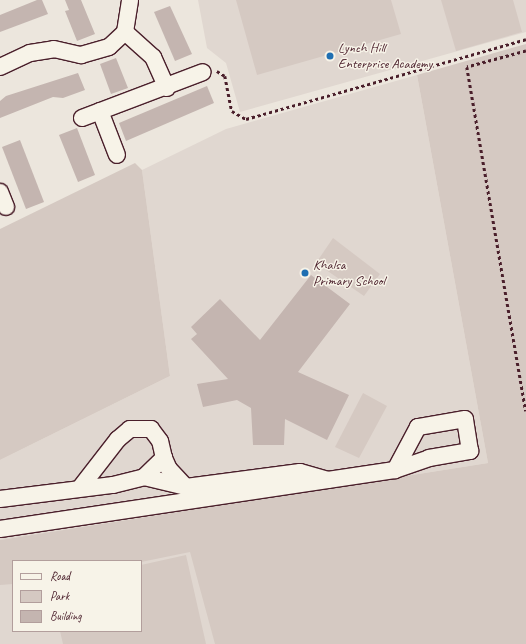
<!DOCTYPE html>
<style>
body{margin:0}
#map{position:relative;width:526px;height:644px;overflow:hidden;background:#ece6dd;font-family:Caveat,sans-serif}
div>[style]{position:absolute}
.built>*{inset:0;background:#e0d7d0}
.green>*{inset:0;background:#d5c9c2}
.building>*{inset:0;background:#c4b5b0}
.path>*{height:2.5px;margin-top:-1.25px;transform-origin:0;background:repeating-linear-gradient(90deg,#4a1f2b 0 3px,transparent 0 6px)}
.roads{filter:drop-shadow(1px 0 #4a1f2b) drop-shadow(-1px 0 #4a1f2b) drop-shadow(0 1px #4a1f2b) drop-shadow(0 -1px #4a1f2b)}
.minor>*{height:16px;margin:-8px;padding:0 8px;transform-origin:8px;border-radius:8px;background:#f7f3e8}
.dots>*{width:11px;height:11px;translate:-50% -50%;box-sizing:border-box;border:2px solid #f7f3e8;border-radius:50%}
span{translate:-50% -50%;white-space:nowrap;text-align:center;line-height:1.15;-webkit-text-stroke:3px #f7f3e8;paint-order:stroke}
.poi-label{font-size:14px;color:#4a1f2b}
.left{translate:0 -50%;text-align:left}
.legend{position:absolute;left:12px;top:560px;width:130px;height:72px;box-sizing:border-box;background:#f7f3e8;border:1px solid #b29e9c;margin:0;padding:5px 7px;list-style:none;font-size:12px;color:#4a1f2b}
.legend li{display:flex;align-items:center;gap:8px;height:20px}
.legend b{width:20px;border:1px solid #b29e9c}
</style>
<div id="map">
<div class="built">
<i style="clip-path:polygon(198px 0,526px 0,526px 32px,240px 112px,226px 63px,207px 48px)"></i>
<i style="clip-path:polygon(417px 75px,488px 463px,0 540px,0 460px,170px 376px,142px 170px,226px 129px)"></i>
<i style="clip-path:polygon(192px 539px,222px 644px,0 644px,0 563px,13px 561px,13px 631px,141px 631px,141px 561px)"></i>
</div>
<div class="green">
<i style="clip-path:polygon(236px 0,391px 0,401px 34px,257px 75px)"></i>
<i style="clip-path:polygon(441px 0,513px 0,522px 32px,456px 51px)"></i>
<i style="clip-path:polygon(526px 44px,526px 644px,215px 644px,190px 552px,141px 562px,13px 561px,13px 584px,0 585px,0 540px,488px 463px,417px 75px)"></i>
<i style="clip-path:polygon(135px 163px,142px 170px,170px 376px,0 460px,0 229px)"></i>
<i style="clip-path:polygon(333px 238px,380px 274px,364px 296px,316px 263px)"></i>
<i style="clip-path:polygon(363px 393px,387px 406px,359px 458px,335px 447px)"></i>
<i style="clip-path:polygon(186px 555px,206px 644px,63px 644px,60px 631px,141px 631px,141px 565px)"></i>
</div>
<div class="building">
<i style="clip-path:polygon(37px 0,42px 0,48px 14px,0 32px,0 15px)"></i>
<i style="clip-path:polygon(65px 0,81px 0,95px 34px,77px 41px,65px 11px,69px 10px)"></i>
<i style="clip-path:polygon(170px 6px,192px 54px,175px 61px,154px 12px)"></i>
<i style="clip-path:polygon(116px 58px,128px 88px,111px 94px,100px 64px)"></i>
<i style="clip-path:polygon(78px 73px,85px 90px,63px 98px,53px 97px,0 118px,0 101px,6px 96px)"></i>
<i style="clip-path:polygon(207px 86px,214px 103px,126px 141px,119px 123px)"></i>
<i style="clip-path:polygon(77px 128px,95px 175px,78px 182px,59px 135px)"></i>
<i style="clip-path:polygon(20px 140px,44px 202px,26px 209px,2px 147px)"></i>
<i style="clip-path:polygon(311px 275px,350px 304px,298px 372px,349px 395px,327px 440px,285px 419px,284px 445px,253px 445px,251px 408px,237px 400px,203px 407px,197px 384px,228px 379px,191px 339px,197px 334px,191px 327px,220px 299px,260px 340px)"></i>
</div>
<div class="path">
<i style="left:526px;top:51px;width:61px;rotate:164.8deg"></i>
<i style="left:467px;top:67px;width:349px;rotate:80.3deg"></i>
<i style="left:217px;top:71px;width:9px;rotate:32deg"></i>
<i style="left:225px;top:76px;width:36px;rotate:79deg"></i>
<i style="left:232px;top:111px;width:16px;rotate:30deg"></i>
<i style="left:246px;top:119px;width:291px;rotate:-15.9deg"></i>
</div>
<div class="roads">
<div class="minor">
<i style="left:125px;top:32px;width:38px;rotate:42deg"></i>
<i style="left:153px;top:57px;width:34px;rotate:66deg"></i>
<i style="left:0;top:67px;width:33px;rotate:-25deg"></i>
<i style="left:30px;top:53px;width:24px;rotate:-9deg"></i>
<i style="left:54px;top:49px;width:28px;rotate:13deg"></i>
<i style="left:81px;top:55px;width:29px;rotate:-16deg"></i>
<i style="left:109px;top:47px;width:22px;rotate:-43deg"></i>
<i style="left:125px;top:32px;width:32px;rotate:-81deg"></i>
<i style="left:100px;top:111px;width:47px;rotate:68.9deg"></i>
<i style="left:82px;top:118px;width:129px;rotate:-20.8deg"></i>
<i style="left:0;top:192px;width:16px;rotate:68deg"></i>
<i style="left:164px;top:458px;width:12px;rotate:66deg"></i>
<i style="left:169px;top:469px;width:25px;rotate:47deg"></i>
<i style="left:144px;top:477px;width:43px;rotate:13.4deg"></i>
<i style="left:186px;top:487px;width:115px;rotate:-7.5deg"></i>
<i style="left:300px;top:472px;width:29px;rotate:16deg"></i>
<i style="left:0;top:499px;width:114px;rotate:-7.1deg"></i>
<i style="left:113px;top:485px;width:32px;rotate:-14deg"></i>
<i style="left:144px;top:477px;width:28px;rotate:-44deg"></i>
<i style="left:164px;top:458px;width:17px;rotate:-103deg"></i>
<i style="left:160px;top:441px;width:15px;rotate:-127deg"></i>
<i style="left:151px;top:429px;width:21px;rotate:180deg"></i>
<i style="left:130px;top:429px;width:16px;rotate:140deg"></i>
<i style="left:118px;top:439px;width:62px;rotate:127.8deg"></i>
<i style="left:0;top:529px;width:399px;rotate:-8.5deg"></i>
<i style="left:395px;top:470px;width:36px;rotate:-19deg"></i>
<i style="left:429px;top:458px;width:42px;rotate:-9.7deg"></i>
<i style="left:470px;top:451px;width:32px;rotate:-99deg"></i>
<i style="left:465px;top:419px;width:48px;rotate:170.3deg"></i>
<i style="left:418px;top:427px;width:49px;rotate:118.1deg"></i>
</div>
</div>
<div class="dots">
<i style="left:330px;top:56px;background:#1f6fb2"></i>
<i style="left:305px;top:273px;background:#1f6fb2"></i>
</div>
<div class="poi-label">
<span class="left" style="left:338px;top:56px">Lynch Hill<br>Enterprise Academy</span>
<span class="left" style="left:313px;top:273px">Khalsa<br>Primary School</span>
</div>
<ul class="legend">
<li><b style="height:5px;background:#f7f3e8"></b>Road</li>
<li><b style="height:11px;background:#d5c9c2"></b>Park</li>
<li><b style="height:11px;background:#c4b5b0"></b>Building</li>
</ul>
</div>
